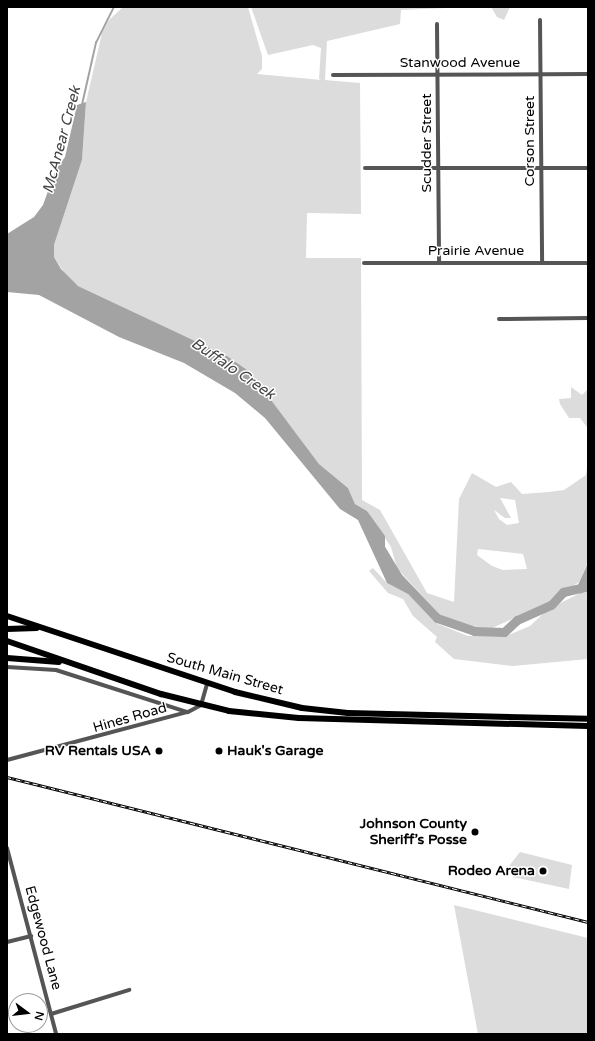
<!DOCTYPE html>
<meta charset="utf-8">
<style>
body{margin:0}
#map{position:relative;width:595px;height:1041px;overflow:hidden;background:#fff;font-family:"Varela Round",sans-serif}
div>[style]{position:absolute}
.green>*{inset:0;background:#dcdcdc}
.water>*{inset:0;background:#a3a3a3}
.stream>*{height:1.5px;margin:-0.75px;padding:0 0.75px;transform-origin:0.75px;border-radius:0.75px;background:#a3a3a3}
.river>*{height:9px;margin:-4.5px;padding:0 4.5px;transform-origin:4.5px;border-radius:4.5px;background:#a3a3a3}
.street>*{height:4px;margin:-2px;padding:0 2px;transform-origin:2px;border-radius:2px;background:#555}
.primary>*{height:6px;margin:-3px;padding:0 3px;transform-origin:3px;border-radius:3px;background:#000}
.rail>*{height:3px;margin-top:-1.5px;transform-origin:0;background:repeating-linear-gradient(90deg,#fff 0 4.5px,#000 0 9px);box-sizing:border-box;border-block:1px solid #000}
.dots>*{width:11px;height:11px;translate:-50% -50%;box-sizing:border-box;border:2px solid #fff;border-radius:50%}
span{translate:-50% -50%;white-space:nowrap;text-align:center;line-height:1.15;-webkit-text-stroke:3px #fff;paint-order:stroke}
.street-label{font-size:14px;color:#000}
.poi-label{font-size:14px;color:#000;font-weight:700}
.right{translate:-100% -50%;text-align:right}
.left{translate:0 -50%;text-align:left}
.water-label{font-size:15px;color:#444;font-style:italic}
.frame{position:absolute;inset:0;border:8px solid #000;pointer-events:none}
.north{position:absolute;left:8px;top:993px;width:40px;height:40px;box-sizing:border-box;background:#fff;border:1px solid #999;border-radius:50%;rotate:105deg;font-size:11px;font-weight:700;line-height:16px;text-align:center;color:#000}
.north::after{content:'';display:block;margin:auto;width:14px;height:18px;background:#000;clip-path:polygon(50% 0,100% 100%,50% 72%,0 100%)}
</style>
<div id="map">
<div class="green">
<i style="clip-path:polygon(evenodd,123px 7px,248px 7px,262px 56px,262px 69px,257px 74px,322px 80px,319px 79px,321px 48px,313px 45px,268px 55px,251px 7px,470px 7px,401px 10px,400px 24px,327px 41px,325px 80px,360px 83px,361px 214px,307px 213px,306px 258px,361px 258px,362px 500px,380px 510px,427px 593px,454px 602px,459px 499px,472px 473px,496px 487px,511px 482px,522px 494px,549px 492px,564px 490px,586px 475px,588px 459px,588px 562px,579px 582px,547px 603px,490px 629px,457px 624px,439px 614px,397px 568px,391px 547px,367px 511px,355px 504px,348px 488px,319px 464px,250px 372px,227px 356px,78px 286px,67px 277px,54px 257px,54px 245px,82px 160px,86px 102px,102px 33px,109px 20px,123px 7px,500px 498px,515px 500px,519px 523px,507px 525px,499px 519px,494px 510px,505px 518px,511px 518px,500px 498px,123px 7px,478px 549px,523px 554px,527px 569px,503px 570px,492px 566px,477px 555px,478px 549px)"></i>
<i style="clip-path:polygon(491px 7px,510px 7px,504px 20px,497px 17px)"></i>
<i style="clip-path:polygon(571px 387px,582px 395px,588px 389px,588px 436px,587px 427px,580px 418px,569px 418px,560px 404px,559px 399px,571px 398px)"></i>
<i style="clip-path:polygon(373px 568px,387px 583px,408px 594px,438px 624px,468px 636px,506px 636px,530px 626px,547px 610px,588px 589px,588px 659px,513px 666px,454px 659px,435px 642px,437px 637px,413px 616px,403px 599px,388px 593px,369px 571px)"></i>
<i style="clip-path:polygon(520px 852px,572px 865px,569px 889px,513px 877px,514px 867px,509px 866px)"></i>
<i style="clip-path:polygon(454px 905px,588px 938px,588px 1034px,478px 1034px)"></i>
</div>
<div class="water">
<i style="clip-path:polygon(86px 102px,82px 160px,54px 245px,54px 257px,61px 269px,78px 286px,227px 356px,250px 372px,319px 464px,348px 488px,355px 504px,367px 511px,385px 536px,385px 559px,412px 587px,408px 594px,387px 583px,358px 520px,340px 509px,265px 418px,235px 393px,184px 363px,119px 337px,39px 295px,7px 292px,7px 234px,34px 217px,43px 205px,56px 169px,65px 157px,77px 105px)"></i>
<i style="clip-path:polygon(588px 563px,588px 586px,581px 594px,577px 587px)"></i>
</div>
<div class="stream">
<i style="left:82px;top:105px;width:64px;rotate:-77.3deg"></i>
<i style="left:96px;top:43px;width:40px;rotate:-63.4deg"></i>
</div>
<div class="river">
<i style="left:378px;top:544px;width:37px;rotate:59deg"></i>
<i style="left:397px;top:576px;width:58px;rotate:46.4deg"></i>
<i style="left:437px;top:618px;width:39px;rotate:19deg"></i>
<i style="left:474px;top:631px;width:30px;rotate:2deg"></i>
<i style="left:504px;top:632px;width:18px;rotate:-43deg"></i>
<i style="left:517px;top:620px;width:37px;rotate:-24deg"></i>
<i style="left:551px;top:605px;width:18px;rotate:-47deg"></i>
<i style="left:563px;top:592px;width:26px;rotate:-13deg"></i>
</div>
<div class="street">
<i style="left:540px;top:20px;width:242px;rotate:89.5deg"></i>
<i style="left:437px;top:24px;width:238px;rotate:89.5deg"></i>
<i style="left:333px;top:75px;width:255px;rotate:-0.2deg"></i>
<i style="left:365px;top:168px;width:223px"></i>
<i style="left:364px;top:263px;width:224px"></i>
<i style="left:499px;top:319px;width:89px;rotate:-0.6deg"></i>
<i style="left:7px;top:667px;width:49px;rotate:3.5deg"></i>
<i style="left:56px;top:670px;width:138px;rotate:17.8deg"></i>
<i style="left:7px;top:760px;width:187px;rotate:-14.9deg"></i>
<i style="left:188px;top:712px;width:15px;rotate:-28deg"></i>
<i style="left:201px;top:705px;width:22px;rotate:-74deg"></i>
<i style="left:7px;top:848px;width:192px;rotate:75.2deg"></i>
<i style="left:7px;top:942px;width:25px;rotate:-14deg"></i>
<i style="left:51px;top:1014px;width:82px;rotate:-17.1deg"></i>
</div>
<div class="primary">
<i style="left:7px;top:616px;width:240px;rotate:18.4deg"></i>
<i style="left:235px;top:692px;width:69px;rotate:13.4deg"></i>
<i style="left:302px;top:708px;width:46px;rotate:6.2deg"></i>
<i style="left:348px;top:713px;width:240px;rotate:1.4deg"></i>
<i style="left:7px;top:629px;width:30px;rotate:-2deg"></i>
<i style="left:7px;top:641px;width:163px;rotate:19deg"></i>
<i style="left:161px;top:694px;width:70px;rotate:14deg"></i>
<i style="left:229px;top:711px;width:70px;rotate:5.7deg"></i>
<i style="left:299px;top:718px;width:289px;rotate:1.6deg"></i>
<i style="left:7px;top:658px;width:52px;rotate:4.4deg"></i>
</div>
<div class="rail">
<i style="left:7px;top:777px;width:599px;rotate:14.01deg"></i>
</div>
<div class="dots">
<i style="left:159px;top:751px;background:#000"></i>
<i style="left:219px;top:751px;background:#000"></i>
<i style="left:475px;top:832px;background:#000"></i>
<i style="left:543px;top:871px;background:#000"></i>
</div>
<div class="street-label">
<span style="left:460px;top:63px">Stanwood Avenue</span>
<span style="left:530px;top:141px;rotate:-90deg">Corson Street</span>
<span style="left:427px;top:143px;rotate:-90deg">Scudder Street</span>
<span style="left:476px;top:251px">Prairie Avenue</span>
<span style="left:225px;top:674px;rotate:16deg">South Main Street</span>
<span style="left:130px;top:718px;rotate:-16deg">Hines Road</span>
<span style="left:43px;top:938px;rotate:75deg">Edgewood Lane</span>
</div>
<div class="poi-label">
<span class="right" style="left:151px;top:751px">RV Rentals USA</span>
<span class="left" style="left:227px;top:751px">Hauk's Garage</span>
<span class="right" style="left:467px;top:832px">Johnson County<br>Sheriff’s Posse</span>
<span class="right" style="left:535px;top:871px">Rodeo Arena</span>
</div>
<div class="water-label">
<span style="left:62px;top:140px;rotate:-75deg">McAnear Creek</span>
<span style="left:233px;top:369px;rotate:34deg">Buffalo Creek</span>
</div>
<div class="frame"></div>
<div class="north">N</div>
</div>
